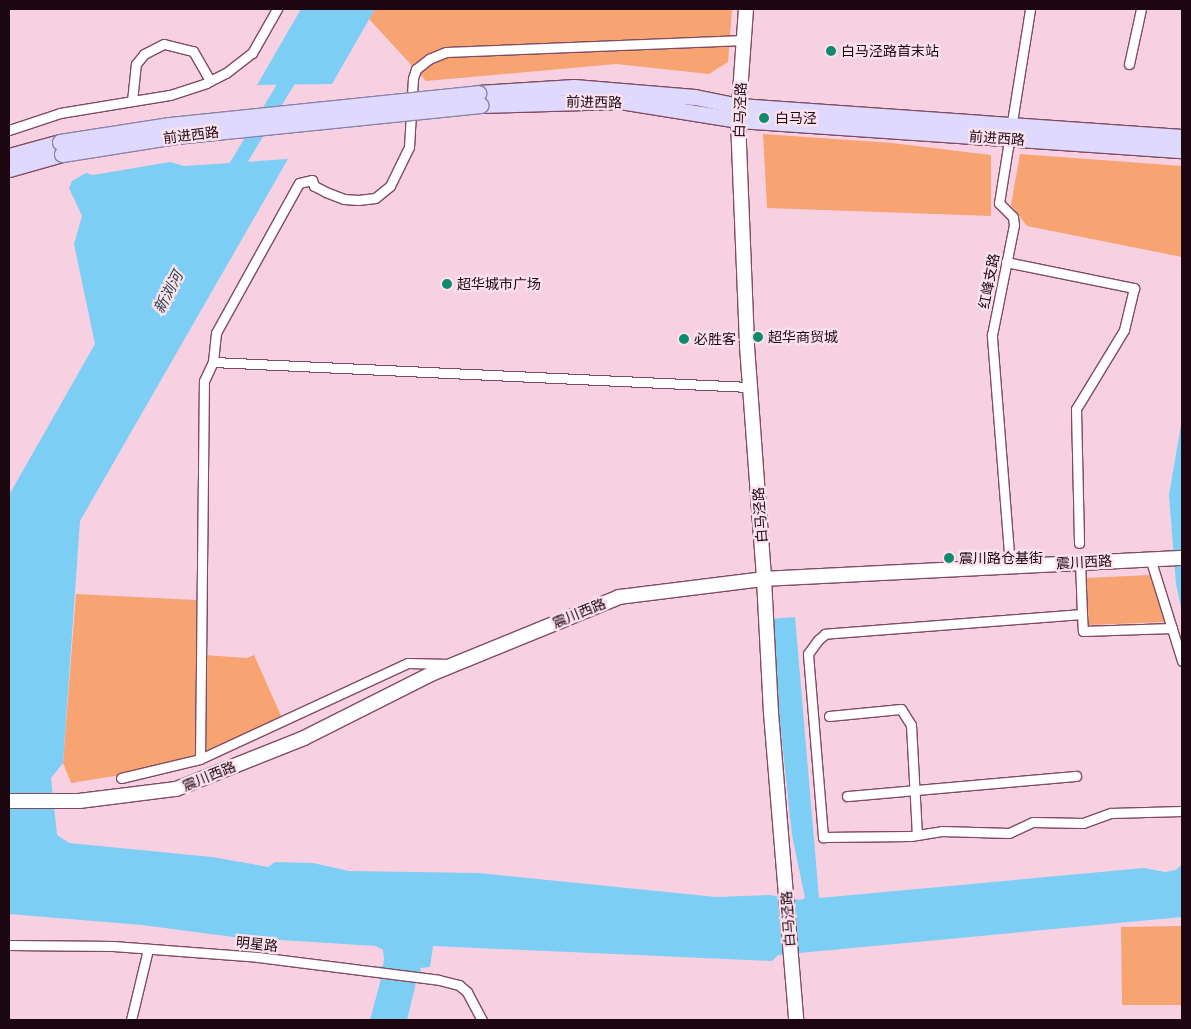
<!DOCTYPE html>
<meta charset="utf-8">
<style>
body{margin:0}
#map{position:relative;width:1191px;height:1029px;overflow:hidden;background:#f7d1e1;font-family:"Open Sans","Noto Sans SC",sans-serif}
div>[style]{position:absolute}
.green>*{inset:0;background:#f7a372}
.water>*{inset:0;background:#7dcef4}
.river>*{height:15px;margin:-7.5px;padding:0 7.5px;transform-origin:7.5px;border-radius:7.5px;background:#7dcef4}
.roads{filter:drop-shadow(1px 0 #804b64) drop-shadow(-1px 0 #804b64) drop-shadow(0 1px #804b64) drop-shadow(0 -1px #804b64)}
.street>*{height:9px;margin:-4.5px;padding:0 4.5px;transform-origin:4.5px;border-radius:4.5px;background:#fff}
.secondary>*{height:14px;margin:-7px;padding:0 7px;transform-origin:7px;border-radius:7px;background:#fff}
.primary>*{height:15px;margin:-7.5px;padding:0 7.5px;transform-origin:7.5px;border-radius:7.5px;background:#dfdafd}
.bridges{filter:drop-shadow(1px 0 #8c81a9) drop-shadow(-1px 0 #8c81a9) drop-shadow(0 1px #8c81a9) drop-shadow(0 -1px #8c81a9)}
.primary-bridge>*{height:15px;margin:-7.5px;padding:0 7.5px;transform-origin:7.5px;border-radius:7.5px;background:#dfdafd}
.dots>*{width:14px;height:14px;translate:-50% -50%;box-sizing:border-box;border:2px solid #fce2ed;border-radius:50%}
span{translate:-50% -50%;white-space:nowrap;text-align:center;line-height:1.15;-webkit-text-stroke:4.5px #fce2ed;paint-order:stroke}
.poi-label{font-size:14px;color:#1c0711}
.left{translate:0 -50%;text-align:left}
.street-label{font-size:14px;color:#1c0711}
.water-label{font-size:15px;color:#28424e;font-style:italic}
.frame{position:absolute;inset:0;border:10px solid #1c0711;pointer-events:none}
</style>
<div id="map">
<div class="green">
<i style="clip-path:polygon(375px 9px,732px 9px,728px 62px,709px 74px,616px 64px,426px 81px,369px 19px)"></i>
<i style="clip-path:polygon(763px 134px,892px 143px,991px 155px,991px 216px,767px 208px)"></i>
<i style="clip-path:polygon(1020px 154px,1182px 166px,1182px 257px,1027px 226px,1011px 205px)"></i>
<i style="clip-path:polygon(1150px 575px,1166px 622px,1089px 625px,1086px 578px)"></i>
<i style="clip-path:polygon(76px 594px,196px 600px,196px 757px,121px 775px,71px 783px,63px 763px)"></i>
<i style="clip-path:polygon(204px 655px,247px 658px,254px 655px,282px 718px,205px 753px)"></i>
<i style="clip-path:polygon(1182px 926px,1182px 1005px,1122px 1005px,1121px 927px)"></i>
</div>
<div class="water">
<i style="clip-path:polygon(301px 9px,375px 9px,332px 84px,257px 85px)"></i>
<i style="clip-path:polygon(288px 159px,80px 521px,63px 763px,51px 778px,57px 835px,69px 843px,212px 857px,268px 867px,275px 862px,313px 863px,349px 871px,479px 873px,716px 897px,769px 895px,801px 900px,805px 898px,792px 835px,769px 619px,795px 617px,819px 898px,1144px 868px,1165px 872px,1176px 870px,1182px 864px,1182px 917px,778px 955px,772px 961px,433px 946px,430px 967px,420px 968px,422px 974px,374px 967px,383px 966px,384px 959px,383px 950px,376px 946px,233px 937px,142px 925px,9px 914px,9px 495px,95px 344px,74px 244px,82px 216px,69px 188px,72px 181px,86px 173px,93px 175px,170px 162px,184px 166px)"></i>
<i style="clip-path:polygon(1182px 419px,1182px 612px,1176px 584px,1169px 495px)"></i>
<i style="clip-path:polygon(381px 979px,416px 983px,407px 1020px,370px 1020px)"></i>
</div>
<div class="river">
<i style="left:228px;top:179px;width:132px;rotate:-59deg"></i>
</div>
<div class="roads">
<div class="street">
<i style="left:744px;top:40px;width:298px;rotate:177.7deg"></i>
<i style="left:446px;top:52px;width:18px;rotate:158deg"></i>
<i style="left:429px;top:59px;width:16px;rotate:142deg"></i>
<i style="left:416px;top:69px;width:9px;rotate:108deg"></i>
<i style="left:413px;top:78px;width:69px;rotate:93.3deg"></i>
<i style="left:409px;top:147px;width:43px;rotate:116deg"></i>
<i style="left:390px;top:186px;width:19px;rotate:141deg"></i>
<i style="left:375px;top:198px;width:17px;rotate:173deg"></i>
<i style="left:358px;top:200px;width:14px;rotate:-176deg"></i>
<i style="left:344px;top:199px;width:19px;rotate:-159deg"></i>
<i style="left:326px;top:192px;width:13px;rotate:-153deg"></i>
<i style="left:314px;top:186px;width:6px;rotate:-108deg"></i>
<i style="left:312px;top:180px;width:13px;rotate:167deg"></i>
<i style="left:299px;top:183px;width:171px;rotate:119deg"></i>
<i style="left:216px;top:333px;width:29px;rotate:96deg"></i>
<i style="left:213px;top:362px;width:538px;rotate:2.67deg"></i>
<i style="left:1129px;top:64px;width:56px;rotate:-77.7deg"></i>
<i style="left:132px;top:101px;width:37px;rotate:-84deg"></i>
<i style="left:136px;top:64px;width:13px;rotate:-51deg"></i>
<i style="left:144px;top:54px;width:22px;rotate:-27deg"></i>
<i style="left:164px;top:44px;width:30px;rotate:14deg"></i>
<i style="left:193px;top:51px;width:34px;rotate:60deg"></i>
<i style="left:9px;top:130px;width:54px;rotate:-18.4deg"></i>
<i style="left:60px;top:113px;width:111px;rotate:-9.3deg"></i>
<i style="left:170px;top:95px;width:38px;rotate:-18deg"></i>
<i style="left:206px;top:83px;width:22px;rotate:-27deg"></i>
<i style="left:226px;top:73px;width:33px;rotate:-38deg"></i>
<i style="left:252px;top:53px;width:51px;rotate:-60.4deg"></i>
<i style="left:1006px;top:262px;width:131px;rotate:11.5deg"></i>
<i style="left:1134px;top:288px;width:43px;rotate:103.4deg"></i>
<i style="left:1124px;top:330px;width:92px;rotate:121.3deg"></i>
<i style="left:1076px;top:409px;width:134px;rotate:88.7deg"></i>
<i style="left:1150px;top:558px;width:108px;rotate:72.7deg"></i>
<i style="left:1080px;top:562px;width:52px;rotate:87.8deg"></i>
<i style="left:1082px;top:614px;width:258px;rotate:175.6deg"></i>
<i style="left:825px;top:634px;width:9px;rotate:139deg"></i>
<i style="left:818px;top:640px;width:17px;rotate:126deg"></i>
<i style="left:808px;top:654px;width:184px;rotate:85.3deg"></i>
<i style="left:823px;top:837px;width:88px;rotate:-0.7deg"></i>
<i style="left:911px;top:836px;width:31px;rotate:-9deg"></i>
<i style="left:942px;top:831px;width:67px;rotate:1.7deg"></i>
<i style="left:1009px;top:833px;width:26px;rotate:-25deg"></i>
<i style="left:1033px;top:822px;width:50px;rotate:1.1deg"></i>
<i style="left:1083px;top:823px;width:30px;rotate:-20deg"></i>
<i style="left:1111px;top:813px;width:71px;rotate:-1.6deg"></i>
<i style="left:1010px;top:566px;width:232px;rotate:-94.5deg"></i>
<i style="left:992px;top:335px;width:112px;rotate:-78.7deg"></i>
<i style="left:1014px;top:225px;width:8px;rotate:-97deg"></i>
<i style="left:1013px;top:217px;width:20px;rotate:-135deg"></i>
<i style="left:999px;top:203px;width:196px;rotate:-80.9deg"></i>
<i style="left:1082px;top:614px;width:17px;rotate:87deg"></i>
<i style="left:1083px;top:631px;width:89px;rotate:-1.9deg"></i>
<i style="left:829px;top:716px;width:72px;rotate:-5.6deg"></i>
<i style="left:901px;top:709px;width:19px;rotate:58deg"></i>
<i style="left:911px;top:725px;width:110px;rotate:86.9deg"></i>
<i style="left:200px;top:759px;width:378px;rotate:-89.4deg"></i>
<i style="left:204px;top:381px;width:21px;rotate:-65deg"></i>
<i style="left:121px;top:778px;width:81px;rotate:-13.5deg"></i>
<i style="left:200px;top:759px;width:229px;rotate:-24.8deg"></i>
<i style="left:408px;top:663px;width:40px;rotate:1.4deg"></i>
<i style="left:847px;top:796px;width:230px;rotate:-5deg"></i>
<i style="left:9px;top:945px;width:104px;rotate:0.6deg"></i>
<i style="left:113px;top:946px;width:145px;rotate:4.3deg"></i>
<i style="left:258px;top:957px;width:182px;rotate:7.2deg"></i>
<i style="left:439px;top:980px;width:21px;rotate:14deg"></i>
<i style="left:459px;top:985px;width:11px;rotate:41deg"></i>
<i style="left:467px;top:992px;width:32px;rotate:62deg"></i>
<i style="left:131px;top:1020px;width:73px;rotate:-76.5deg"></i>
</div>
<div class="secondary">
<i style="left:746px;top:9px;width:111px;rotate:94.1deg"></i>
<i style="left:738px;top:120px;width:226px;rotate:87.7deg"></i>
<i style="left:747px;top:346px;width:234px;rotate:85.8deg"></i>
<i style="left:764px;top:579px;width:134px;rotate:87deg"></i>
<i style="left:771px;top:713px;width:308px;rotate:85.3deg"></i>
<i style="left:9px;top:801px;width:70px"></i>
<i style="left:79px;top:801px;width:98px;rotate:-7.1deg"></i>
<i style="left:176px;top:789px;width:138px;rotate:-21.7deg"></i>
<i style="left:304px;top:738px;width:144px;rotate:-26.7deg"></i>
<i style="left:433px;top:673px;width:201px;rotate:-22.2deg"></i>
<i style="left:619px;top:597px;width:146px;rotate:-7.1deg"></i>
<i style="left:764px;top:579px;width:419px;rotate:-2.9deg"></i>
</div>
<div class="primary">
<i style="left:478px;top:93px;width:96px;rotate:-3.6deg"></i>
<i style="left:574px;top:87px;width:121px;rotate:4.7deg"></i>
<i style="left:695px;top:97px;width:45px;rotate:11.6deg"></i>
<i style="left:739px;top:106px;width:444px;rotate:4deg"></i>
<i style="left:480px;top:105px;width:140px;rotate:-1.6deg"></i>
<i style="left:620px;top:101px;width:120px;rotate:9.1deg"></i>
<i style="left:738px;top:120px;width:445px;rotate:3.9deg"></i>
<i style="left:9px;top:156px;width:53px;rotate:-15.4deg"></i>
<i style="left:9px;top:169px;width:55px;rotate:-15.8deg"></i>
</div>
</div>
<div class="bridges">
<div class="primary-bridge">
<i style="left:60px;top:142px;width:111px;rotate:-8.8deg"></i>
<i style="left:170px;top:125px;width:310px;rotate:-5.9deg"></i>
<i style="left:62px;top:154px;width:115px;rotate:-9deg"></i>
<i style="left:176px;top:136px;width:306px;rotate:-5.8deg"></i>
</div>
</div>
<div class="dots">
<i style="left:831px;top:51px;background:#108a6c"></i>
<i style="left:764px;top:118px;background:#108a6c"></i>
<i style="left:447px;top:284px;background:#108a6c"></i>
<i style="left:758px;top:337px;background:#108a6c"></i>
<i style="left:684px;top:339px;background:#108a6c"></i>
<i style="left:949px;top:558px;background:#108a6c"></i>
</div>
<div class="poi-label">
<span class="left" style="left:841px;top:51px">白马泾路首末站</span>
<span class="left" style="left:775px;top:118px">白马泾</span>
<span class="left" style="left:457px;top:284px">超华城市广场</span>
<span class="left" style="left:768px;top:337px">超华商贸城</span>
<span class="left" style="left:694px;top:339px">必胜客</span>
<span class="left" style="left:959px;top:558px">震川路仓基街</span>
</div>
<div class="street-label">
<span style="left:594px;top:102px;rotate:1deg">前进西路</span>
<span style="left:740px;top:110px;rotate:-88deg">白马泾路</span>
<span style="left:191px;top:135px;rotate:-7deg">前进西路</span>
<span style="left:997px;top:138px;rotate:4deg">前进西路</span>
<span style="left:989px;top:281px;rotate:-79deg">红峰支路</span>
<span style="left:760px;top:515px;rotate:-94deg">白马泾路</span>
<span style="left:1084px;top:562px;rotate:-3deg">震川西路</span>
<span style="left:579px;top:613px;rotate:-22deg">震川西路</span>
<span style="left:209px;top:776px;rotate:-22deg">震川西路</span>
<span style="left:788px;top:919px;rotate:-94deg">白马泾路</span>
<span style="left:257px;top:944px;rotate:6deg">明星路</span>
</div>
<div class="water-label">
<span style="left:168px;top:292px;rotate:-62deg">新浏河</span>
</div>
<div class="frame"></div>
</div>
